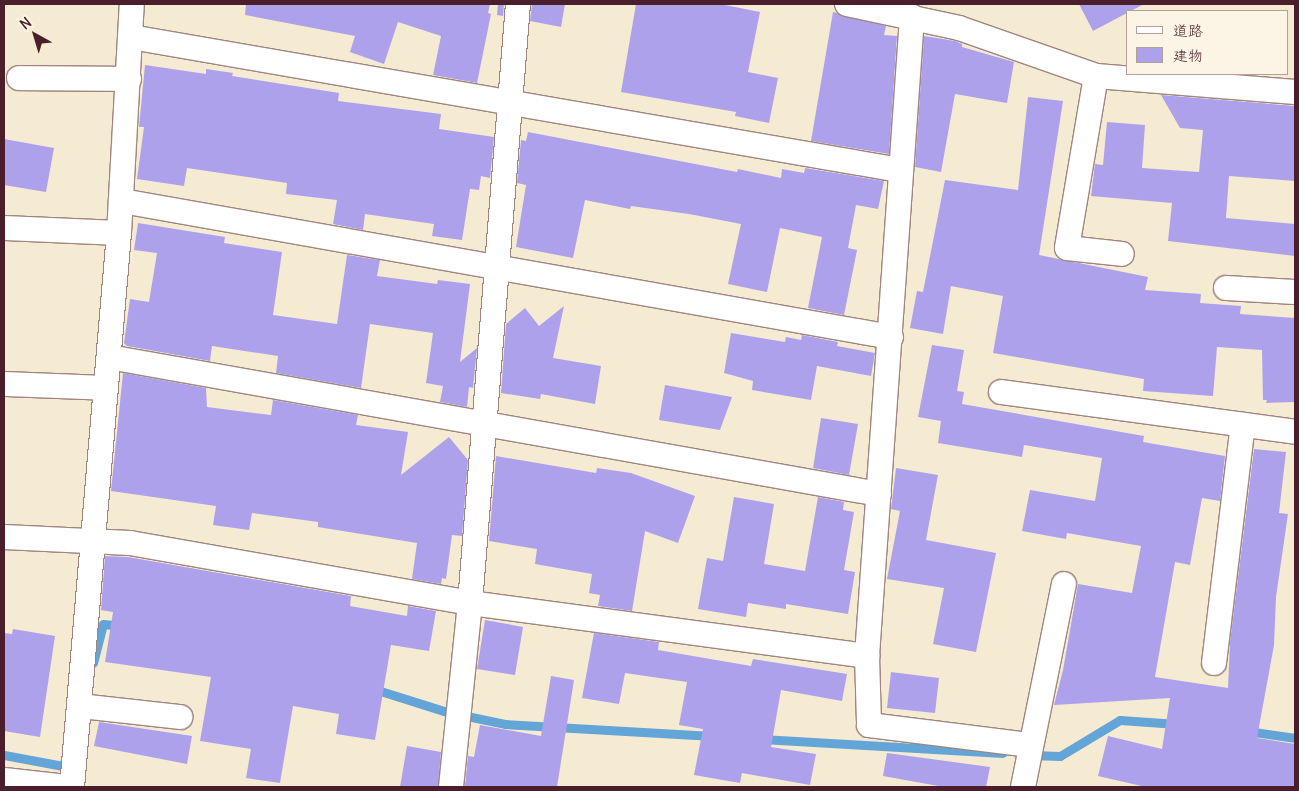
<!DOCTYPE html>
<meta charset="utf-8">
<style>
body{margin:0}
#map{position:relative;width:1299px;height:791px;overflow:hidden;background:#f5ebd3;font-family:Delius,"Klee One",sans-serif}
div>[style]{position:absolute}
.stream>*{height:9px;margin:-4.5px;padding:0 4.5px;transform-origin:4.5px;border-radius:4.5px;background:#63a5d7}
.building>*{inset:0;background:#ada1ec}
.roads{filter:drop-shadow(1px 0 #a0857f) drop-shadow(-1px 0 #a0857f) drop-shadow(0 1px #a0857f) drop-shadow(0 -1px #a0857f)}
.street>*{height:24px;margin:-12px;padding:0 12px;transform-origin:12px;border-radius:12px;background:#fff}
span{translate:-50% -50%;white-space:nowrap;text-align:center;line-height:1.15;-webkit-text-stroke:4px #fcf5e5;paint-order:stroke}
.frame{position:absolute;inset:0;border:5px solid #4a1f2b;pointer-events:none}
.legend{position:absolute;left:1126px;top:10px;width:162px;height:65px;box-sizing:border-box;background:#fcf5e5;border:1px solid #b59f9b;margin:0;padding:6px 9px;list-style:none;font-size:15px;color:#4a1f2b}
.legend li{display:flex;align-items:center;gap:10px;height:25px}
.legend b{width:25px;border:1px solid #b59f9b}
.north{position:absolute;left:10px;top:10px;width:50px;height:50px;-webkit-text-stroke:4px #fcf5e5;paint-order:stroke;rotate:321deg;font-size:14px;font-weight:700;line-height:20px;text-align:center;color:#4a1f2b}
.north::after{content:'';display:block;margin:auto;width:18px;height:22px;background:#4a1f2b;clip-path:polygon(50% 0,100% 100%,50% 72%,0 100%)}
</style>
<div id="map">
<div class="stream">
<i style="left:93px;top:663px;width:40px;rotate:-75.6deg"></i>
<i style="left:103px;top:624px;width:20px;rotate:6deg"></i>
<i style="left:374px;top:689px;width:77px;rotate:17.5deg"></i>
<i style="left:447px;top:712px;width:59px;rotate:11.7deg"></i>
<i style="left:505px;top:724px;width:208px;rotate:3.3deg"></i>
<i style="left:1247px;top:731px;width:49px;rotate:8.3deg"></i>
<i style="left:761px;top:739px;width:242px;rotate:3.3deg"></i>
<i style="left:4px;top:755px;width:60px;rotate:10.6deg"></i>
<i style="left:63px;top:766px;width:9px;rotate:-72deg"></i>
<i style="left:1030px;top:755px;width:30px;rotate:2deg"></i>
<i style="left:1060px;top:756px;width:70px;rotate:-31deg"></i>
<i style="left:1120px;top:720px;width:57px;rotate:4deg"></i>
</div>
<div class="building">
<i style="clip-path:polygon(246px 4px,490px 4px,488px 13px,491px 14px,477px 83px,433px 75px,441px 36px,398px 22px,384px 64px,350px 52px,355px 36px,245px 15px)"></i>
<i style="clip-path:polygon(498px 4px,504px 4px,503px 16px,497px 15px)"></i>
<i style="clip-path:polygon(532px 4px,565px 4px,561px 27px,530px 21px)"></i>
<i style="clip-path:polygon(636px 4px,720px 4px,760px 12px,748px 72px,778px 78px,769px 123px,735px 116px,736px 112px,621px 92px)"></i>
<i style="clip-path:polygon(1079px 4px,1144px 4px,1093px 31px)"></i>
<i style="clip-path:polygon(833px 12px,886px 26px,884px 35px,897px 36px,889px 154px,811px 141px)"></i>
<i style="clip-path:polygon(924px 36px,955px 41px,962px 44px,962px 47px,1014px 62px,1007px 103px,955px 94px,941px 172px,915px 167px)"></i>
<i style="clip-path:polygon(145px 65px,206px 74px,206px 69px,233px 73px,232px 76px,339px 93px,338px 101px,441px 114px,439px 129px,494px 137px,490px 178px,481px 176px,479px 190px,470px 189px,462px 240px,432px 236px,434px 224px,365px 214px,363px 230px,333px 224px,337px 200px,286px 194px,287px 183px,187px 168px,184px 186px,137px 179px,144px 127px,139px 127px)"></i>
<i style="clip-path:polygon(1161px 95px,1295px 106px,1295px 181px,1229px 176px,1226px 218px,1295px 224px,1295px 256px,1168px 241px,1172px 203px,1091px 196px,1095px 164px,1103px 165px,1107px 122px,1145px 125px,1142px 168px,1199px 172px,1203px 130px,1180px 128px)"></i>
<i style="clip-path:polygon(1028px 97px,1063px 101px,1039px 255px,1148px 277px,1145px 290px,1201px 294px,1200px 303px,1241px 306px,1240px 314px,1295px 318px,1295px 402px,1266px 403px,1267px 400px,1263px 400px,1262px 350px,1217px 347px,1213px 396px,1143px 391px,1144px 379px,993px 353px,1003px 296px,951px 286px,943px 334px,910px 328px,917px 291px,923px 292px,945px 180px,1018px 190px)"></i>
<i style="clip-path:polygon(528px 132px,737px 172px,738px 169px,781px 178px,782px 169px,804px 173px,805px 168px,884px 181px,878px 209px,856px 205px,848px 248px,857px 250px,844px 315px,808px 308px,822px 237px,780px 228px,767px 292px,728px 284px,741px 224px,689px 214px,631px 206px,630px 209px,585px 200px,573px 258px,516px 247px,526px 185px,517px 183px,521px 140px,526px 141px)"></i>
<i style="clip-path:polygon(4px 139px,54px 148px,46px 192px,4px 185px)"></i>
<i style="clip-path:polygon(138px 223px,225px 237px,224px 243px,282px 252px,273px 315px,337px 324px,347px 255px,380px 260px,377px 276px,437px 284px,438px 280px,470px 284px,460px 362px,477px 348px,473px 388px,469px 387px,467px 407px,440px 402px,443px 386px,426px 383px,433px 333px,370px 324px,361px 388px,276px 373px,278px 356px,212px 346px,210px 361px,127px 346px,124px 343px,130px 299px,149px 302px,157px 253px,134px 250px)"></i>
<i style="clip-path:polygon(564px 306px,553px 358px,601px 366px,595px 404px,541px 394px,540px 399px,501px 393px,506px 324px,525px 308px,539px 326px)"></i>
<i style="clip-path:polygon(731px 333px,785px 342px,786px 337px,801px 340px,802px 335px,838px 342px,837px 346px,875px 353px,871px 376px,817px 366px,811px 400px,752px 390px,753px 381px,724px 373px)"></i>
<i style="clip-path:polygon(932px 345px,964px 350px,957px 391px,964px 392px,962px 404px,1144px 436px,1143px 442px,1225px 456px,1220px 501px,1202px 498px,1190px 565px,1175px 562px,1155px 677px,1228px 688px,1230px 642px,1254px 449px,1286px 452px,1279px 513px,1288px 514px,1276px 597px,1274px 645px,1257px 738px,1295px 744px,1295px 787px,1146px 787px,1098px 776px,1108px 736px,1162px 749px,1170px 698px,1054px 705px,1063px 670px,1078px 584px,1132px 593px,1141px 546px,1067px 533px,1066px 539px,1022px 531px,1030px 490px,1095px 501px,1102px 458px,1024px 445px,1022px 457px,938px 443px,941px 421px,918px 417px)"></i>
<i style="clip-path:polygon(123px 373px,206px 388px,207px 407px,271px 415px,273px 400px,358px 415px,356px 425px,408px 432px,401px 475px,449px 437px,468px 460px,462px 536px,452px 535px,446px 579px,442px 578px,441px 584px,412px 579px,417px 543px,318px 527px,318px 522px,252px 513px,249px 530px,213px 525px,216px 506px,111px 491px)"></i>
<i style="clip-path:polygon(665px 385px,732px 397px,720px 430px,659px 420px)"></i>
<i style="clip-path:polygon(821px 418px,858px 424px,849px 475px,813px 468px)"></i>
<i style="clip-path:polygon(496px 456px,596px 473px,597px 468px,631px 473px,695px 496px,678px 543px,645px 531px,632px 611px,598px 606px,600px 595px,589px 593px,592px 574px,535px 564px,537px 549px,489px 541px)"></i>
<i style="clip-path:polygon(896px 468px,938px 475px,926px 540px,996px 553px,976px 652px,933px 644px,944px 588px,887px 579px,900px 511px,891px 509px)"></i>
<i style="clip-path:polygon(734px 497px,774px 504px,764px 564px,805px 571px,818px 497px,844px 502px,843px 510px,854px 512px,844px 570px,855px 572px,848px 614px,786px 604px,786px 609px,748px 603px,746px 617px,698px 609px,707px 558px,723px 561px)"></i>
<i style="clip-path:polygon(105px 556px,128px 557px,351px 596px,350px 606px,407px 616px,408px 606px,436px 611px,429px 651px,391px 645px,375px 740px,336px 734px,339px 714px,293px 706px,280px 783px,246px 778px,251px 749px,200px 741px,211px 677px,105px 662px,113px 612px,101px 610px)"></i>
<i style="clip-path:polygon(485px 620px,523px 627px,515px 675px,477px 669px)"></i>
<i style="clip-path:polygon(13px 629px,55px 636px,40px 737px,4px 731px,4px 633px,12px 634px)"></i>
<i style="clip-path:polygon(594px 633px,659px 642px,658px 650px,751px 666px,753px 659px,847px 674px,842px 701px,781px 690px,771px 747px,816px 754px,810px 785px,742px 773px,740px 783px,694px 775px,703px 729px,679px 725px,687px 682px,625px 673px,619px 704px,582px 698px)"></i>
<i style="clip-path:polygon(891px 672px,939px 678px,935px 713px,887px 708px)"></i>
<i style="clip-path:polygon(551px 676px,574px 680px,557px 787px,465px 787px,468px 756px,474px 757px,480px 725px,541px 736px)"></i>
<i style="clip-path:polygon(99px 722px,192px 736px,187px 764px,94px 746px)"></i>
<i style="clip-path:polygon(407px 746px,441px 752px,438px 787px,400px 787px)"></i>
<i style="clip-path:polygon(887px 753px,990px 767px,986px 787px,944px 787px,883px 776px)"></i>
</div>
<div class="roads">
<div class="street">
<i style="left:847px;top:4px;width:115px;rotate:12.1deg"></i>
<i style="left:959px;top:28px;width:145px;rotate:19.3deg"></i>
<i style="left:1096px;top:76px;width:200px;rotate:4.6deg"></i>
<i style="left:131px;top:37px;width:779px;rotate:9.82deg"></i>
<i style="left:1096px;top:76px;width:174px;rotate:99.6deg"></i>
<i style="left:1067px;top:248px;width:55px;rotate:6.2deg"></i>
<i style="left:19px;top:78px;width:110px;rotate:0.5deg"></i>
<i style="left:122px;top:201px;width:781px;rotate:10.03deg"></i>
<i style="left:4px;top:228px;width:115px;rotate:2.5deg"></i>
<i style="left:1226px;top:288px;width:69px;rotate:3.3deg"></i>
<i style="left:109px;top:357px;width:782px;rotate:10.09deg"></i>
<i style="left:4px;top:384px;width:102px;rotate:2.2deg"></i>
<i style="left:1001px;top:392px;width:297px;rotate:7.7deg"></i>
<i style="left:4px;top:537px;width:126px;rotate:2.7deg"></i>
<i style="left:130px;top:543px;width:345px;rotate:10deg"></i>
<i style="left:470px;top:603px;width:401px;rotate:7.6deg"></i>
<i style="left:867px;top:656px;width:641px;rotate:-85.97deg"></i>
<i style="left:867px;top:656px;width:69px;rotate:88.3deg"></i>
<i style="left:869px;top:725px;width:161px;rotate:7.1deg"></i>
<i style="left:1214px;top:663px;width:240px;rotate:-83.1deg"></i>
<i style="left:80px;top:706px;width:101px;rotate:6.3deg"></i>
<i style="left:4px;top:780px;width:62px;rotate:6.4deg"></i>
<i style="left:72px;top:787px;width:556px;rotate:-85.15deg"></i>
<i style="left:119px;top:233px;width:229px;rotate:-86.8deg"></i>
<i style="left:451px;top:787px;width:185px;rotate:-84.1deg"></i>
<i style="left:470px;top:603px;width:601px;rotate:-85.42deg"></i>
<i style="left:1023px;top:787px;width:207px;rotate:-78.6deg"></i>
</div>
</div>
<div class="frame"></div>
<ul class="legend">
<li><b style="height:6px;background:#fff"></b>道路</li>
<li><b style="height:14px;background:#ada1ec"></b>建物</li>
</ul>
<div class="north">N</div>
</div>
